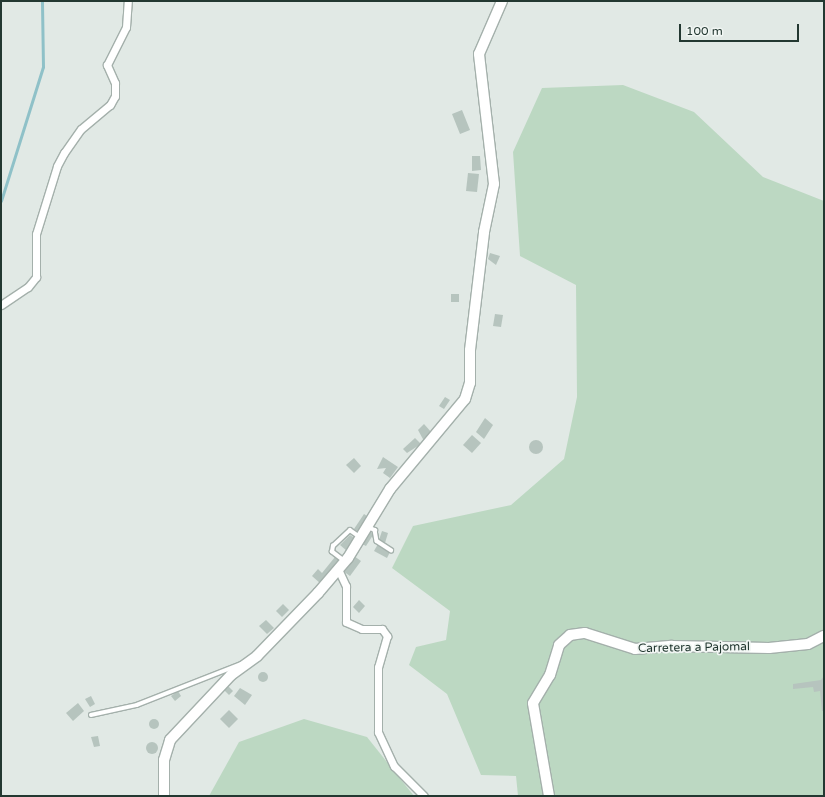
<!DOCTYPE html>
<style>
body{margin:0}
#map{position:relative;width:825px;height:797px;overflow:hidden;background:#e1e9e5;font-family:"Varela Round",sans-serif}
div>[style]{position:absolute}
.green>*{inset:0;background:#bcd8c2}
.stream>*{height:2.5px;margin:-1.25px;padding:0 1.25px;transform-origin:1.25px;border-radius:1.25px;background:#8fc1c8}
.building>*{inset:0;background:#b6c4be}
.round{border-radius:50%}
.roads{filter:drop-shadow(1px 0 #a4b0ab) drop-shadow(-1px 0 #a4b0ab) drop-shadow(0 1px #a4b0ab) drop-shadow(0 -1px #a4b0ab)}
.lane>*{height:3.5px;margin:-1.75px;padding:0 1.75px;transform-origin:1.75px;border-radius:1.75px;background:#fff}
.street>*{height:7px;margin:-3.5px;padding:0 3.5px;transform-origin:3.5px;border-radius:3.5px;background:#fff}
.secondary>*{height:10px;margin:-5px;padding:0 5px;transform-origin:5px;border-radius:5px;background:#fff}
span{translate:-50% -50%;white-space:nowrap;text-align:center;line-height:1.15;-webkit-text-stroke:3.5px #f1f6f3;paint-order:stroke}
.street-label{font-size:12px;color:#233831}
.frame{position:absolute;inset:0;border:2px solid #233831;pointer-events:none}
.scale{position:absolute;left:679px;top:24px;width:120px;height:18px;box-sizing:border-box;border:2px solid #233831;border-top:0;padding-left:5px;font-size:12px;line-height:14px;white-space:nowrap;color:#233831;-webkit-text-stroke:3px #f1f6f3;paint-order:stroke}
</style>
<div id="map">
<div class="green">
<i style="clip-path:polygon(623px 85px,694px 112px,763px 177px,824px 201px,824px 796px,518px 796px,516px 776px,481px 775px,447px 694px,409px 665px,416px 647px,446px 640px,450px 611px,392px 568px,413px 526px,511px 505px,564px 459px,577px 397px,576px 285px,520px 256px,513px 152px,542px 88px)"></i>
<i style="clip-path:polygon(304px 719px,367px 737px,414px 796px,209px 796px,239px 742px)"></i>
</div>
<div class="stream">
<i style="left:1px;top:201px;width:140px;rotate:-72.6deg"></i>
<i style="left:43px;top:67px;width:66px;rotate:-90.9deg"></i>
</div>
<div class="building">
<i style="clip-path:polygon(462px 110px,470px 130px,460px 134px,452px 114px)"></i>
<i style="clip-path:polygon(472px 156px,480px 156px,481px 170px,472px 171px)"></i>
<i style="clip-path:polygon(468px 173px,479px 174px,477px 192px,466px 191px)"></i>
<i style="clip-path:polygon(490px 253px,500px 256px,496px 265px,488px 259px)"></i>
<i style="clip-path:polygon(451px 294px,459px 294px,459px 302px,451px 302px)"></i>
<i style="clip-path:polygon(495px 314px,503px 315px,501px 327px,493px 326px)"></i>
<i style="clip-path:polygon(445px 397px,450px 400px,444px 409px,439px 406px)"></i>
<i style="clip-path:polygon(485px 418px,493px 425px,484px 439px,476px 432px)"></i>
<i style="clip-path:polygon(424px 424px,432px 433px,424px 441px,418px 430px)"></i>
<i style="clip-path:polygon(472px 435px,481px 443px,472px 453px,463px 445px)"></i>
<i style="clip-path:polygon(415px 438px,421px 444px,407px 453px,403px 449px)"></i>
<i class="round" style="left:529px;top:440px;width:14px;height:14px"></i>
<i style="clip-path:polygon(383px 457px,398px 467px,390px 478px,383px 473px,386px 468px,377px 469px)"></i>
<i style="clip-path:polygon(354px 458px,361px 466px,354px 473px,346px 465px)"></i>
<i style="clip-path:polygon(364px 514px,370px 518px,359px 533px,354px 529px)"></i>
<i style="clip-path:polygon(369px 529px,373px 535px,366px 546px,360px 543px)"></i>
<i style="clip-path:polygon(382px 531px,388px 533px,385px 543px,379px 540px)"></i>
<i style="clip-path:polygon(350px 535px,356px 539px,347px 551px,340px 545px)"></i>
<i style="clip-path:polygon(378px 544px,390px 552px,387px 558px,374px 551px)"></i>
<i style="clip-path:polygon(354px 556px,361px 561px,350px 576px,343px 571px)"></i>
<i style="clip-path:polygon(335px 557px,341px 562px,321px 584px,312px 576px,318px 569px,322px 573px)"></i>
<i style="clip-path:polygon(359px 600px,365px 606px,359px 613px,353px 607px)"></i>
<i style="clip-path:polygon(283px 604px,289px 610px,282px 617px,276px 611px)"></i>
<i style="clip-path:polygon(266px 620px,274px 628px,267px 634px,259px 626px)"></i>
<i class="round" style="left:258px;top:672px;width:10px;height:10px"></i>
<i style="clip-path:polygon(824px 676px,824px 711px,822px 711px,820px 691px,814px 692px,813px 687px,793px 689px,793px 684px,821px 680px)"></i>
<i style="clip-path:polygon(228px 686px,233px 691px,229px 695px,224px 690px)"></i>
<i style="clip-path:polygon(240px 688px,252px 695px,245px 705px,234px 696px)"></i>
<i style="clip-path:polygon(178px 691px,181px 696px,175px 701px,171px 696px)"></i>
<i style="clip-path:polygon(91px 696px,95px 704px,90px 707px,85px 699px)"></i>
<i style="clip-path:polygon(78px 703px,84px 711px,73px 721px,66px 713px)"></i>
<i style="clip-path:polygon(229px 710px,238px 719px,229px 728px,220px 719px)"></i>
<i class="round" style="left:149px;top:719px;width:10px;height:10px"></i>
<i style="clip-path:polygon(98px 736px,100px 746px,94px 747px,91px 737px)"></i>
<i class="round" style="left:146px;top:742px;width:12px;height:12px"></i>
</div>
<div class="roads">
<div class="lane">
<i style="left:368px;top:527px;width:8px;rotate:23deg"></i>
<i style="left:375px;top:530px;width:11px;rotate:80deg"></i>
<i style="left:377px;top:541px;width:17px;rotate:33deg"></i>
<i style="left:344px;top:561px;width:15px;rotate:-143deg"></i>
<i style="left:332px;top:552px;width:6px;rotate:-81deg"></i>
<i style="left:333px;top:546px;width:23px;rotate:-43deg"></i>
<i style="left:350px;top:530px;width:12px;rotate:35deg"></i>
<i style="left:91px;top:715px;width:47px;rotate:-12.3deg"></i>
<i style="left:137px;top:705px;width:112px;rotate:-21.5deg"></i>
</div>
<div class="street">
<i style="left:1px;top:305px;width:32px;rotate:-34deg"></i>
<i style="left:28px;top:287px;width:13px;rotate:-51deg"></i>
<i style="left:36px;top:277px;width:43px;rotate:-90deg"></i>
<i style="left:36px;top:234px;width:71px;rotate:-72.8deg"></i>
<i style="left:57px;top:166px;width:15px;rotate:-62deg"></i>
<i style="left:64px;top:153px;width:29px;rotate:-55deg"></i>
<i style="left:81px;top:129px;width:38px;rotate:-40deg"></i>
<i style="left:110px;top:105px;width:10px;rotate:-61deg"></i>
<i style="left:115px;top:96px;width:13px;rotate:-90deg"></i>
<i style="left:115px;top:83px;width:20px;rotate:-114deg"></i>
<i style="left:107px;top:65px;width:42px;rotate:-63.4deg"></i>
<i style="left:126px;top:27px;width:26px;rotate:-86deg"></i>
<i style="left:338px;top:569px;width:19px;rotate:65deg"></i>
<i style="left:346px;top:586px;width:36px;rotate:90deg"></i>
<i style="left:346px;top:622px;width:17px;rotate:24deg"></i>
<i style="left:362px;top:629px;width:20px"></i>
<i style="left:382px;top:629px;width:9px;rotate:54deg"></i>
<i style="left:387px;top:636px;width:32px;rotate:106deg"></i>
<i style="left:378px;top:667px;width:65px;rotate:90deg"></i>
<i style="left:378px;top:732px;width:38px;rotate:65deg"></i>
<i style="left:394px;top:766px;width:42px;rotate:45deg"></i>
</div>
<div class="secondary">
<i style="left:164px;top:796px;width:36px;rotate:-90deg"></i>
<i style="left:164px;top:760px;width:21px;rotate:-73deg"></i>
<i style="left:170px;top:740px;width:89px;rotate:-46.8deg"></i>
<i style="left:231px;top:675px;width:32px;rotate:-36deg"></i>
<i style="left:257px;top:656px;width:88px;rotate:-45.9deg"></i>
<i style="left:318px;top:593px;width:46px;rotate:-49.4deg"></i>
<i style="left:348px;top:558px;width:81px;rotate:-58.7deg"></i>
<i style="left:390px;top:489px;width:117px;rotate:-50.2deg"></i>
<i style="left:465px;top:399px;width:17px;rotate:-73deg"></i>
<i style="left:470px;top:383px;width:33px;rotate:-90deg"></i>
<i style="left:470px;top:350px;width:119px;rotate:-83.2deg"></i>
<i style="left:484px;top:232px;width:49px;rotate:-78.2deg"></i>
<i style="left:494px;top:184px;width:131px;rotate:-96.6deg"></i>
<i style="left:479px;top:54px;width:58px;rotate:-66.5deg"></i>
<i style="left:549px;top:796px;width:94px;rotate:-99.8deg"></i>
<i style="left:533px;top:703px;width:33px;rotate:-59deg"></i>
<i style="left:550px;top:675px;width:31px;rotate:-73deg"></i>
<i style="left:559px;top:645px;width:15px;rotate:-42deg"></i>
<i style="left:570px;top:635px;width:15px;rotate:-8deg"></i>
<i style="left:585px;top:633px;width:52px;rotate:17.7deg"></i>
<i style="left:635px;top:649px;width:37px;rotate:-5deg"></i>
<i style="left:672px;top:646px;width:97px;rotate:1.2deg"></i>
<i style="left:769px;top:648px;width:39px;rotate:-6deg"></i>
<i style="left:808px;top:644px;width:18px;rotate:-27deg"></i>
</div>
</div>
<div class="street-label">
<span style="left:694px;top:648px;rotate:-1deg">Carretera a Pajomal</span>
</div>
<div class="frame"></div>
<div class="scale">100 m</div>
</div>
